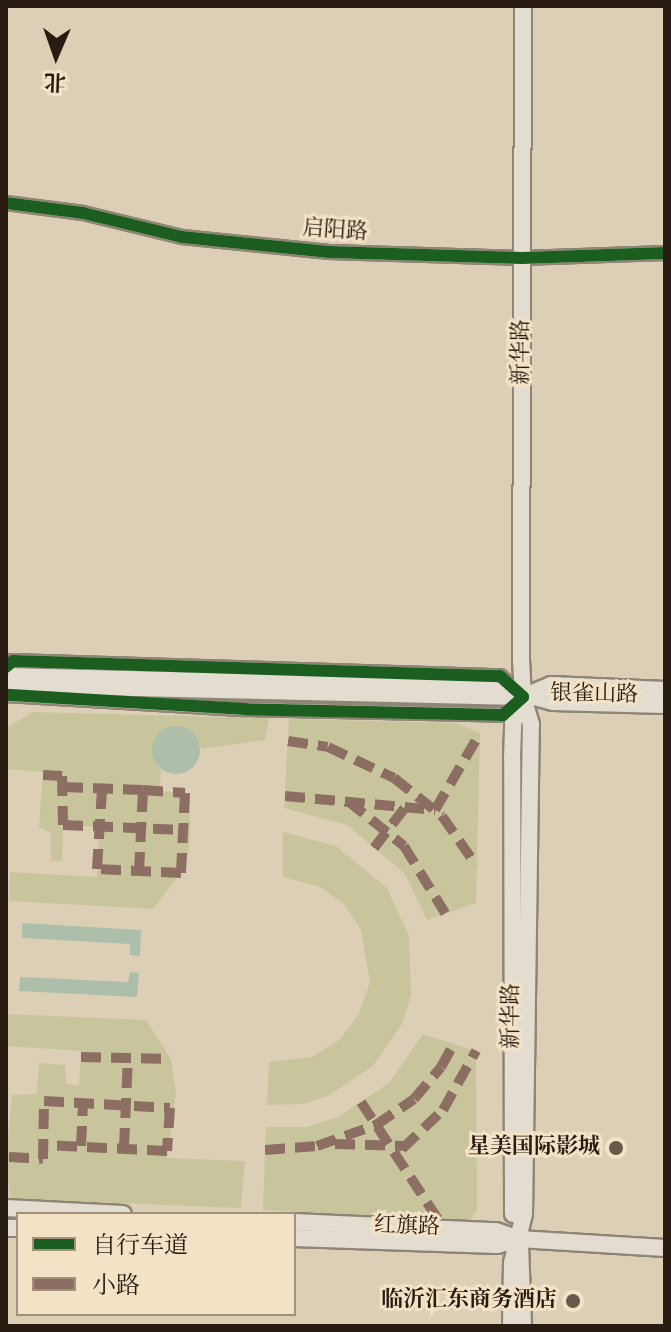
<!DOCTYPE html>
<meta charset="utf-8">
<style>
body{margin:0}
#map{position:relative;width:671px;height:1332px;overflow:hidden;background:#ddcfb6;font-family:Vollkorn,"Noto Serif SC",serif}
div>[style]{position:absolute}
.green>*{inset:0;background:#c8c59d}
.water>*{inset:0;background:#adbfaa}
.round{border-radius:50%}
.roads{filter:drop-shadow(2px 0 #8e8576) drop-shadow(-2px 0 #8e8576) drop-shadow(0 2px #8e8576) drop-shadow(0 -2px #8e8576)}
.street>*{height:12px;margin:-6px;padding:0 6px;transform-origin:6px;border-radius:6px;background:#e3dcd0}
.secondary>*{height:16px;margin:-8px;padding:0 8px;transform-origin:8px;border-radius:8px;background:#e3dcd0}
.quiet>*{height:10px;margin-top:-5px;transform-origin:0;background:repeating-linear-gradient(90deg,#8d6e63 0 20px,transparent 0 30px)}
.cycleway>*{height:12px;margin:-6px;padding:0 6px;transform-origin:6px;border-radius:6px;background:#1b5e20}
.dots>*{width:22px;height:22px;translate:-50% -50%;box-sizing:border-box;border:4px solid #f3e2c5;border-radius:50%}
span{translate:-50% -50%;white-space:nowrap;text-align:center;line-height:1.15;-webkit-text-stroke:6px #f3e2c5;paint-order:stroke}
.street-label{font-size:22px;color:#281b12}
.poi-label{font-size:22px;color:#281b12;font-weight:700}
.right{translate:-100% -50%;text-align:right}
.frame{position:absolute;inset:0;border:8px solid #281b12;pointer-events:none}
.legend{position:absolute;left:16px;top:1212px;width:280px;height:104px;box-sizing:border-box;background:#f3e2c5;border:2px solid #a2927d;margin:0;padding:10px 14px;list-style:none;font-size:24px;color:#281b12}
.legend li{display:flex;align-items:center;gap:16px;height:40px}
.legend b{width:40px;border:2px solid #a2927d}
.north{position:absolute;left:16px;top:16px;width:80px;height:80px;-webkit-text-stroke:6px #f3e2c5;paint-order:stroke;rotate:182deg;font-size:22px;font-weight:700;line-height:32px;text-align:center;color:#281b12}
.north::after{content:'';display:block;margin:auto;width:28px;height:36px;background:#281b12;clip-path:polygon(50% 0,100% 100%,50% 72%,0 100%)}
</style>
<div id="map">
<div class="green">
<i style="clip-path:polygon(33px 712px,269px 718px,265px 740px,201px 749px,199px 741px,156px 764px,161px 769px,160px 791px,185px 793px,190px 799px,190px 841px,186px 866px,153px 909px,9px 901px,10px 872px,97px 877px,99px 827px,63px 825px,62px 861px,51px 861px,51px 833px,39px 827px,43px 772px,6px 769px,6px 728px)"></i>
<i style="clip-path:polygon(289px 719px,456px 723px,480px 733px,476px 903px,427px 920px,405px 874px,347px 825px,284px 808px)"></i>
<i style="clip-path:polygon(283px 832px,336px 846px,387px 888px,409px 936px,411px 995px,402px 1024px,373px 1066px,328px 1096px,303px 1104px,267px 1105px,269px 1062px,312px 1057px,339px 1040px,359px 1014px,370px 982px,361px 930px,343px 903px,320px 887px,283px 877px)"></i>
<i style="clip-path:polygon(6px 1014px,146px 1020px,171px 1059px,176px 1093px,167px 1158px,245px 1161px,241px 1208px,10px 1199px,6px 1157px,12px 1095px,37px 1094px,39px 1063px,65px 1065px,66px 1084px,79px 1085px,81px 1051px,6px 1046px)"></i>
<i style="clip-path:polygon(423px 1034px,476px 1051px,477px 1210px,469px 1222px,263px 1210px,266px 1127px,307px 1127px,338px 1117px,389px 1083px)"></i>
</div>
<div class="water">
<i class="round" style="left:152px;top:726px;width:48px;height:48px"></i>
<i style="clip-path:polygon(22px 923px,141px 930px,140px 956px,130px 955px,130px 944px,22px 938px)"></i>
<i style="clip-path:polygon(130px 972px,139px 973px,137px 997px,19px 991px,20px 977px,128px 982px)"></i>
</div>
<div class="roads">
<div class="street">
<i style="left:6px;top:203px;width:78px;rotate:7.4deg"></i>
<i style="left:83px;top:213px;width:102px;rotate:13.6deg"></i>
<i style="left:182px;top:237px;width:148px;rotate:5.8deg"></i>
<i style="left:329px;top:252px;width:193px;rotate:1.8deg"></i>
<i style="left:522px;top:258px;width:143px;rotate:-2deg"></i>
<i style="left:6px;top:667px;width:9px;rotate:-41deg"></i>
<i style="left:13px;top:661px;width:487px;rotate:1.8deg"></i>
<i style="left:500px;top:676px;width:21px;rotate:43deg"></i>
<i style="left:6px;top:695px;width:239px;rotate:3.4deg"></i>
<i style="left:245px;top:709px;width:258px;rotate:1.3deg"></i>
<i style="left:503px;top:715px;width:23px;rotate:-41deg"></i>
</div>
<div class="secondary">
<i style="left:6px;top:676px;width:495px;rotate:1.4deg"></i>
<i style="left:501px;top:688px;width:54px;rotate:15.1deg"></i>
<i style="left:553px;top:702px;width:112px;rotate:1.5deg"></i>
<i style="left:6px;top:685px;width:518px;rotate:1.33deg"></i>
<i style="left:525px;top:696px;width:28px;rotate:-23deg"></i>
<i style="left:551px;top:685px;width:114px;rotate:2.5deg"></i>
<i style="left:6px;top:1208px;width:117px;rotate:2.9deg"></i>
<i style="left:513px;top:1214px;width:456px;rotate:-90.1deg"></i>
<i style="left:512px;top:758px;width:35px;rotate:-88deg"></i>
<i style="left:513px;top:723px;width:28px;rotate:-69deg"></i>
<i style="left:294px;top:1222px;width:202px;rotate:2.6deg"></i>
<i style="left:496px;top:1231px;width:24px;rotate:19deg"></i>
<i style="left:519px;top:1239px;width:146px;rotate:3.5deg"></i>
<i style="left:6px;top:1228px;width:12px"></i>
<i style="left:294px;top:1238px;width:203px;rotate:2deg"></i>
<i style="left:497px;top:1245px;width:23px;rotate:-15deg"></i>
<i style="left:520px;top:1244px;width:82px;rotate:87.9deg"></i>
<i style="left:511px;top:1326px;width:63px;rotate:-89.1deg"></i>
<i style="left:512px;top:1263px;width:50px;rotate:-76.2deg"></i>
<i style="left:524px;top:1214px;width:490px;rotate:-89.2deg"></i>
<i style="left:531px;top:724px;width:28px;rotate:-107deg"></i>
<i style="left:523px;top:697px;width:36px;rotate:-93deg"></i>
<i style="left:521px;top:661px;width:655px;rotate:-89.83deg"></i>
</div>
</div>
<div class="quiet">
<i style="left:288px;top:741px;width:40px;rotate:8.5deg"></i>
<i style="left:328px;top:747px;width:73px;rotate:25.2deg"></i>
<i style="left:394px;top:778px;width:61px;rotate:38.4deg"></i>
<i style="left:442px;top:816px;width:60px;rotate:55.2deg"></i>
<i style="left:43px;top:775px;width:19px;rotate:3deg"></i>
<i style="left:62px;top:776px;width:49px;rotate:88.8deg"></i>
<i style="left:63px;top:825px;width:120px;rotate:2.4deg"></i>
<i style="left:63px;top:787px;width:80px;rotate:2.1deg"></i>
<i style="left:143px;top:790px;width:42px;rotate:4.1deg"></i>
<i style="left:185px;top:793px;width:80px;rotate:92.9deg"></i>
<i style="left:181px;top:873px;width:84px;rotate:-177.3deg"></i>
<i style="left:97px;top:869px;width:80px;rotate:-86.4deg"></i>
<i style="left:285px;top:796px;width:151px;rotate:5.3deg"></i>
<i style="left:435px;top:810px;width:89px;rotate:-59.7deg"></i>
<i style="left:348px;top:801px;width:72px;rotate:38.8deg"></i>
<i style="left:404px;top:846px;width:79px;rotate:58.5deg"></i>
<i style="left:374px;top:848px;width:54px;rotate:-52.5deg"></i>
<i style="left:139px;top:872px;width:82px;rotate:-87.2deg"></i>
<i style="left:81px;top:1057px;width:90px;rotate:1.3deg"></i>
<i style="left:361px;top:1102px;width:140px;rotate:56.7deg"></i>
<i style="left:335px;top:1144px;width:72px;rotate:1.6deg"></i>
<i style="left:81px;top:1146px;width:43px;rotate:-87.3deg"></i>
<i style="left:124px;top:1148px;width:90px;rotate:-87.5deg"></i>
<i style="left:402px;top:1149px;width:57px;rotate:-43.6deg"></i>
<i style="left:443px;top:1110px;width:68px;rotate:-60.8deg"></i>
<i style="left:265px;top:1150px;width:52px;rotate:-4.4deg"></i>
<i style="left:317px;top:1146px;width:63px;rotate:-19.6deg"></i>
<i style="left:376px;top:1125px;width:46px;rotate:-34.4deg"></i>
<i style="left:414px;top:1099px;width:42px;rotate:-49.8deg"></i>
<i style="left:441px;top:1067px;width:25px;rotate:-61deg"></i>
<i style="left:9px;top:1157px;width:34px;rotate:3deg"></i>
<i style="left:43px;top:1159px;width:58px;rotate:-89deg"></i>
<i style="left:44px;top:1101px;width:126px;rotate:3.2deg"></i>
<i style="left:170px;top:1108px;width:43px;rotate:94deg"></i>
<i style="left:167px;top:1151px;width:123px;rotate:-177.2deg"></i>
</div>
<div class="cycleway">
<i style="left:6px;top:203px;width:78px;rotate:7.4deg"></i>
<i style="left:83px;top:213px;width:102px;rotate:13.6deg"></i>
<i style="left:182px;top:237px;width:148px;rotate:5.8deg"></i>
<i style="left:329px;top:252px;width:193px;rotate:1.8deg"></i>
<i style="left:522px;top:258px;width:143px;rotate:-2deg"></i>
<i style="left:6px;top:667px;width:9px;rotate:-41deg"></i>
<i style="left:13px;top:661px;width:487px;rotate:1.8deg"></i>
<i style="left:500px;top:676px;width:31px;rotate:42deg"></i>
<i style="left:523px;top:697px;width:27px;rotate:138deg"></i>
<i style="left:503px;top:715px;width:258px;rotate:-178.7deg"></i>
<i style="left:245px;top:709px;width:239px;rotate:-176.6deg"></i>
</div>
<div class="dots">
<i style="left:616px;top:1148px;background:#675a4b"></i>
<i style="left:573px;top:1301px;background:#675a4b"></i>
</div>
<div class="street-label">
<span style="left:335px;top:231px;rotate:4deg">启阳路</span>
<span style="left:522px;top:352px;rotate:-90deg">新华路</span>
<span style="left:594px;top:695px;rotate:1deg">银雀山路</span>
<span style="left:512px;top:1016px;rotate:-90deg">新华路</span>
<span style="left:407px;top:1227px;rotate:2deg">红旗路</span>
</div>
<div class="poi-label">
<span class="right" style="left:600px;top:1148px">星美国际影城</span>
<span class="right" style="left:557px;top:1301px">临沂汇东商务酒店</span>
</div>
<div class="frame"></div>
<ul class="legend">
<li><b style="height:10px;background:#1b5e20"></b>自行车道</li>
<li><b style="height:10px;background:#8d6e63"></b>小路</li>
</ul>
<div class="north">北</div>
</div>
